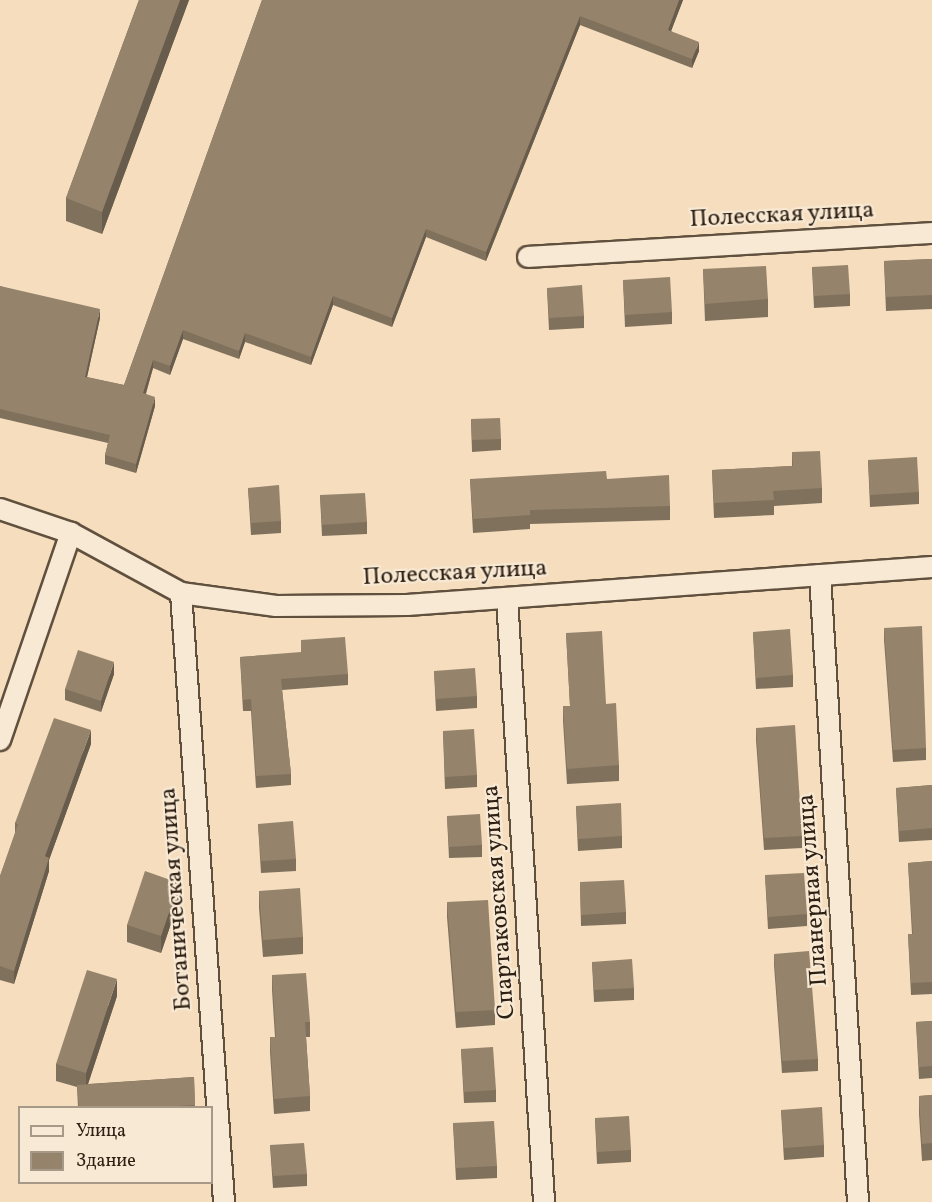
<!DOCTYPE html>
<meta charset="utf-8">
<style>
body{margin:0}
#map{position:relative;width:932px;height:1202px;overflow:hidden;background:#f5ddbd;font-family:Vollkorn,serif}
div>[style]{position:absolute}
.roads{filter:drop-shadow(2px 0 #60503e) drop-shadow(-2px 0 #60503e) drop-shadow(0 2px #60503e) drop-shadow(0 -2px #60503e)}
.street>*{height:20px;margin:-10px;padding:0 10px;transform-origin:10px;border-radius:10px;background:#f8e9d4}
.wall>*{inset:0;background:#80715d}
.shaded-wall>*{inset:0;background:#685c4c}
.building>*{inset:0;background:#95836c}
span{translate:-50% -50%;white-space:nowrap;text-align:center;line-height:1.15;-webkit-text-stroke:4.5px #f8e9d4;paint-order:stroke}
.street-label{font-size:24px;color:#2e2114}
.legend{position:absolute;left:18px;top:1106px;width:195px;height:78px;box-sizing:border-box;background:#f8e9d4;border:2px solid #a79987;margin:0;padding:8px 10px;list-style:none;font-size:18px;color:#2e2114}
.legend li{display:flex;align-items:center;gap:12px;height:30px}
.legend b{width:30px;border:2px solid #a79987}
</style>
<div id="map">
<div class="roads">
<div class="street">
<i style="left:528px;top:257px;width:405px;rotate:-3.4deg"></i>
<i style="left:0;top:509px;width:75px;rotate:18.7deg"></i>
<i style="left:71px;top:533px;width:125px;rotate:28.6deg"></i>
<i style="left:181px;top:593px;width:96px;rotate:7.8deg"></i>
<i style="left:276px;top:606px;width:131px;rotate:-0.4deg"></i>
<i style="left:407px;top:605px;width:526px;rotate:-4.14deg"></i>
<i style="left:820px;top:575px;width:628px;rotate:86.53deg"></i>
<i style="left:181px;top:593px;width:611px;rotate:85.96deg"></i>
<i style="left:507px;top:598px;width:605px;rotate:86.49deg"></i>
<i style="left:0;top:740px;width:219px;rotate:-71.1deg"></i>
</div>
</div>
<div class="wall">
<i style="clip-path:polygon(139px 0,189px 0,102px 234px,66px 221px,66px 198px)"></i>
<i style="clip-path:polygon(262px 0,683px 0,671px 31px,699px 51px,692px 68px,580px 25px,486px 261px,426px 237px,392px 327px,333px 305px,311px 365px,245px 342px,239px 359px,183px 339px,170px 375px,153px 368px,146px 394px,155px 406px,136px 473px,105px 464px,105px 455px,108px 443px,0 418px,0 286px,100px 318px,87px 377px,124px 385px)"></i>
<i style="clip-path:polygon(932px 259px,932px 309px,886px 311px,884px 261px)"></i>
<i style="clip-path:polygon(812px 267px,850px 294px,850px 306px,814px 308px)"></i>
<i style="clip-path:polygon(703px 269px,768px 299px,768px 317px,705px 321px)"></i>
<i style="clip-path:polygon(623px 280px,672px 312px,672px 324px,625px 327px)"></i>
<i style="clip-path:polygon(547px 288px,584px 316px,584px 328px,549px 330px)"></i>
<i style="clip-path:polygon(471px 419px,501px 439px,501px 450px,472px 452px)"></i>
<i style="clip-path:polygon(792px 452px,822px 488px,822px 503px,774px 506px,774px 515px,714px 518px,712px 470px,792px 466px)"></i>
<i style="clip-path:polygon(868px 460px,919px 492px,919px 504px,870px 507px)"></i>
<i style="clip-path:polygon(470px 479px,607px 479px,670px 506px,670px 520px,530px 524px,530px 529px,473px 533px)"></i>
<i style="clip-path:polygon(248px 488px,281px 521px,281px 533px,251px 535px)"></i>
<i style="clip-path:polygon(320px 495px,367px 522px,367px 534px,322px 536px)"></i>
<i style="clip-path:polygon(884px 628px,926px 748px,926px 760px,893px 762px,884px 640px)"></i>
<i style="clip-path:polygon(753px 632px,793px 675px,793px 687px,756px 689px)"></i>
<i style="clip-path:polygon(566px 633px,606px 704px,619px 765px,619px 781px,567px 784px,563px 721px,563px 706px,570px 706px)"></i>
<i style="clip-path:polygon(301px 640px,348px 674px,348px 685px,282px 690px,291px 774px,291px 785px,256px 788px,251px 711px,243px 711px,240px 657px,301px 653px)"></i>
<i style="clip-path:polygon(434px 671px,477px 696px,477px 708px,436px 711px)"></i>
<i style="clip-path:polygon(114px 674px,101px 712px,65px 700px,65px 689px)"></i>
<i style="clip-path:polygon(756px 728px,802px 836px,802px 848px,764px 850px,756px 740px)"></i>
<i style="clip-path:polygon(443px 731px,477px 775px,477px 787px,445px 789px)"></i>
<i style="clip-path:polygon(91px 744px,49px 860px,49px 871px,14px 984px,0 980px,0 876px,15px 834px,15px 823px)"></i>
<i style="clip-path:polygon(932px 785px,932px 840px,899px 842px,896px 788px)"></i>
<i style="clip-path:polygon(576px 806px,622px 836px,622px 848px,578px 851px)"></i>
<i style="clip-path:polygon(447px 816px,482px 845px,482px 857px,449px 858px)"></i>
<i style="clip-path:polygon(258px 824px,296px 859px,296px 871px,261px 873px)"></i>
<i style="clip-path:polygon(932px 861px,932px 994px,911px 995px,908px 934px,912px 934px,908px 863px)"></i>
<i style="clip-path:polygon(765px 875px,807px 914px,807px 926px,768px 929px)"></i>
<i style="clip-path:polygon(580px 882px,626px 912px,626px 924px,581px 926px)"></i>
<i style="clip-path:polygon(259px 891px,303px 937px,303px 954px,263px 957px,259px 908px)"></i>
<i style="clip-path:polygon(179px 900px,161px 953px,127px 942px,127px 925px)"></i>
<i style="clip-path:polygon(447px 902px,495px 1010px,495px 1025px,456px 1028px,447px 917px)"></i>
<i style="clip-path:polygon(774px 954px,818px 1059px,818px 1071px,782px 1073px,774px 965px)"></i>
<i style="clip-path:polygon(592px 962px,634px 988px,634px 1000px,594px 1002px)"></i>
<i style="clip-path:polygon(272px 975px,310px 1022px,310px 1037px,306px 1037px,310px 1096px,310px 1111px,274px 1114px,270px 1052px,270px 1037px,275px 1037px,272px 990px)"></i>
<i style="clip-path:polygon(117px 996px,88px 1084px,194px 1077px,195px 1107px,78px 1107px,77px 1087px,56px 1081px,56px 1064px)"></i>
<i style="clip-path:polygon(932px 1021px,932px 1078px,919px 1079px,916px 1022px)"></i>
<i style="clip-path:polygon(461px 1049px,496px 1090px,496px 1102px,464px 1103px)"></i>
<i style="clip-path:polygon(932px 1095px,932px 1160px,922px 1161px,919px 1114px,919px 1096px)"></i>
<i style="clip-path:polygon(781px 1110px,824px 1145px,824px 1157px,784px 1160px)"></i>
<i style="clip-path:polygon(595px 1118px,631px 1150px,631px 1162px,597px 1164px)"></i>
<i style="clip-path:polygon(453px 1123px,497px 1166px,497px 1178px,456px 1180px)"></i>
<i style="clip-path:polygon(270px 1145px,307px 1174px,307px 1186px,273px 1188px)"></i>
<i style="clip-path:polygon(139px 1182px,164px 1182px,139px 1184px)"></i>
</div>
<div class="shaded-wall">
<i style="clip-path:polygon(180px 0,189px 0,102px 234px,102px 212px)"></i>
<i style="clip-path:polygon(679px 0,683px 0,668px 39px,668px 30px)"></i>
<i style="clip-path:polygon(580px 16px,580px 25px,486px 261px,486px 252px)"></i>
<i style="clip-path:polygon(699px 42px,699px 51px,692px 68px,692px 59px)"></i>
<i style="clip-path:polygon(426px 229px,426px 237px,392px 327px,392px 318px)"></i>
<i style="clip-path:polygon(333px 296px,333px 305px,311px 365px,311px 357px)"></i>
<i style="clip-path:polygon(100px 309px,100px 318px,85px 386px,85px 377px)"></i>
<i style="clip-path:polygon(183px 330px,183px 339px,170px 375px,170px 366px)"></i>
<i style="clip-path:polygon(245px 333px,245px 342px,239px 359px,239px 351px)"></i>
<i style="clip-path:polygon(153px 360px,153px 368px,143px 402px,143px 393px)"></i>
<i style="clip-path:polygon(155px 397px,155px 406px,136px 473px,136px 464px)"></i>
<i style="clip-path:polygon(114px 662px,114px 674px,101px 712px,101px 701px)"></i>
<i style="clip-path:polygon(91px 730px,91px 744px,49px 860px,49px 871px,14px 984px,14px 971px,45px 856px)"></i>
<i style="clip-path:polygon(179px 883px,179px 900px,161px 953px,161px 936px)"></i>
<i style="clip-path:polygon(117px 979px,117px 996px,86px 1090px,86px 1073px)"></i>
</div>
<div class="building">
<i style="clip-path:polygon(139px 0,180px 0,102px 212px,66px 198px)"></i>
<i style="clip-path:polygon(262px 0,679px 0,668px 30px,699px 42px,692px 59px,580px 16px,486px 252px,426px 229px,392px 318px,333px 296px,311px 357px,245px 333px,239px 351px,183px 330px,170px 366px,153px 360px,143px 393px,155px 397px,136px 464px,105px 455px,110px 435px,0 409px,0 286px,100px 309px,85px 377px,124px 385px)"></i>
<i style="clip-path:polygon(932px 259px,932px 295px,886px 297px,884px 261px)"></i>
<i style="clip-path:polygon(848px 265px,850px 294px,814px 296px,812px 267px)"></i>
<i style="clip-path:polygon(766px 266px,768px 299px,705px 304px,703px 269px)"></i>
<i style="clip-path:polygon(670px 277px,672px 312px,625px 315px,623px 280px)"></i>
<i style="clip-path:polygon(582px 285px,584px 316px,549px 318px,547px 288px)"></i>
<i style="clip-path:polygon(500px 418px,501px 439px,472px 440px,471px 419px)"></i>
<i style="clip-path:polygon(820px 451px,822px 488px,773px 491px,774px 500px,714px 503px,712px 470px,793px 466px,792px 452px)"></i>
<i style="clip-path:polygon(917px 457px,919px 492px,870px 495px,868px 460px)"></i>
<i style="clip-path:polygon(606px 471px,607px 479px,669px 475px,670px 506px,530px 510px,530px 515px,473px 519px,470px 479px)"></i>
<i style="clip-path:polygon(279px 485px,281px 521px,251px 523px,248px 488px)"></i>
<i style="clip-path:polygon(365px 493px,367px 522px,322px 525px,320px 495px)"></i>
<i style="clip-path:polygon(922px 626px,926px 748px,893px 750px,884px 628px)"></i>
<i style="clip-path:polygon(790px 629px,793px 675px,756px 678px,753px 632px)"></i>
<i style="clip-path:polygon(602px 631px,606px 704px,616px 703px,619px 765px,567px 769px,563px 706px,570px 706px,566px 633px)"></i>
<i style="clip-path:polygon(345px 637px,348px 674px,281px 679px,291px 774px,256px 776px,251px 699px,243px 700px,240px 657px,301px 652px,301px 640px)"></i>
<i style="clip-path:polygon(78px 650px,114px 662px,101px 701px,65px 689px)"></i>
<i style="clip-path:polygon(475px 668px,477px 696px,436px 699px,434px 671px)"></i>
<i style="clip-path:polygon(54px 718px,91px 730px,45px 856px,49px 858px,14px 971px,0 966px,0 876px,18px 824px,15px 823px)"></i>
<i style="clip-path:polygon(795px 725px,802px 836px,764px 838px,756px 728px)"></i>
<i style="clip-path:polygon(474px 729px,477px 775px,445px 777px,443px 731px)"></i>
<i style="clip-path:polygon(932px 785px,932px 828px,899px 831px,896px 788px)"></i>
<i style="clip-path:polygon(621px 803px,622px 836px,578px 839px,576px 806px)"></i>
<i style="clip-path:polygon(480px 814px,482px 845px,449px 847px,447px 816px)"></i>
<i style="clip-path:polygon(293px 821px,296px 859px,261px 861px,258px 824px)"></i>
<i style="clip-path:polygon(932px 861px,932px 982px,911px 983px,908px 934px,913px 934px,908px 863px)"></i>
<i style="clip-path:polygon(145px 871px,179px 883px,161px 936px,127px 925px)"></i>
<i style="clip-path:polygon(804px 873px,807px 914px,768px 917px,765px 875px)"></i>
<i style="clip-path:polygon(624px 880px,626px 912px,581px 915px,580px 882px)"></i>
<i style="clip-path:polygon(300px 888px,303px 937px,263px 940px,259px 891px)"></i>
<i style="clip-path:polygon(488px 900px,495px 1010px,456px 1012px,447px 902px)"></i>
<i style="clip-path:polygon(809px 951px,818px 1059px,782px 1061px,774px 954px)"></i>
<i style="clip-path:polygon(632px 959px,634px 988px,594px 990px,592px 962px)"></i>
<i style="clip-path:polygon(87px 970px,117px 979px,86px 1073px,56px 1064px)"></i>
<i style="clip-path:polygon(306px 973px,310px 1022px,305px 1022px,310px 1096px,274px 1099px,270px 1037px,276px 1037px,272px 975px)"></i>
<i style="clip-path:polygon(932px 1021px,932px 1066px,919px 1067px,916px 1022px)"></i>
<i style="clip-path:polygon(493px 1047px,496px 1090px,464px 1092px,461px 1049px)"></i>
<i style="clip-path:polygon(194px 1077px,195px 1105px,176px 1106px,176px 1107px,79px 1107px,77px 1085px)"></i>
<i style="clip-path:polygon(932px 1095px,932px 1143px,922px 1144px,919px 1096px)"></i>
<i style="clip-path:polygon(822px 1107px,824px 1145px,784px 1148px,781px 1110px)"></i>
<i style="clip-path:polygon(629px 1116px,631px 1150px,597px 1152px,595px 1118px)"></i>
<i style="clip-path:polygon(494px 1121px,497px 1166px,456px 1168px,453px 1123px)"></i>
<i style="clip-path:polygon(304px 1143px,307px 1174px,273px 1176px,270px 1145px)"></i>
</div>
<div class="street-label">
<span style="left:782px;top:216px;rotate:-3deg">Полесская улица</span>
<span style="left:455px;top:574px;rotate:-3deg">Полесская улица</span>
<span style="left:814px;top:890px;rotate:-94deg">Планерная улица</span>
<span style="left:177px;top:899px;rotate:-94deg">Ботаническая улица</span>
<span style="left:500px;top:902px;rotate:-94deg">Спартаковская улица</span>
</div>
<ul class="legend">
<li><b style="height:8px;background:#f8e9d4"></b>Улица</li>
<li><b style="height:16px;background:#95836c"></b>Здание</li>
</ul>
</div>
